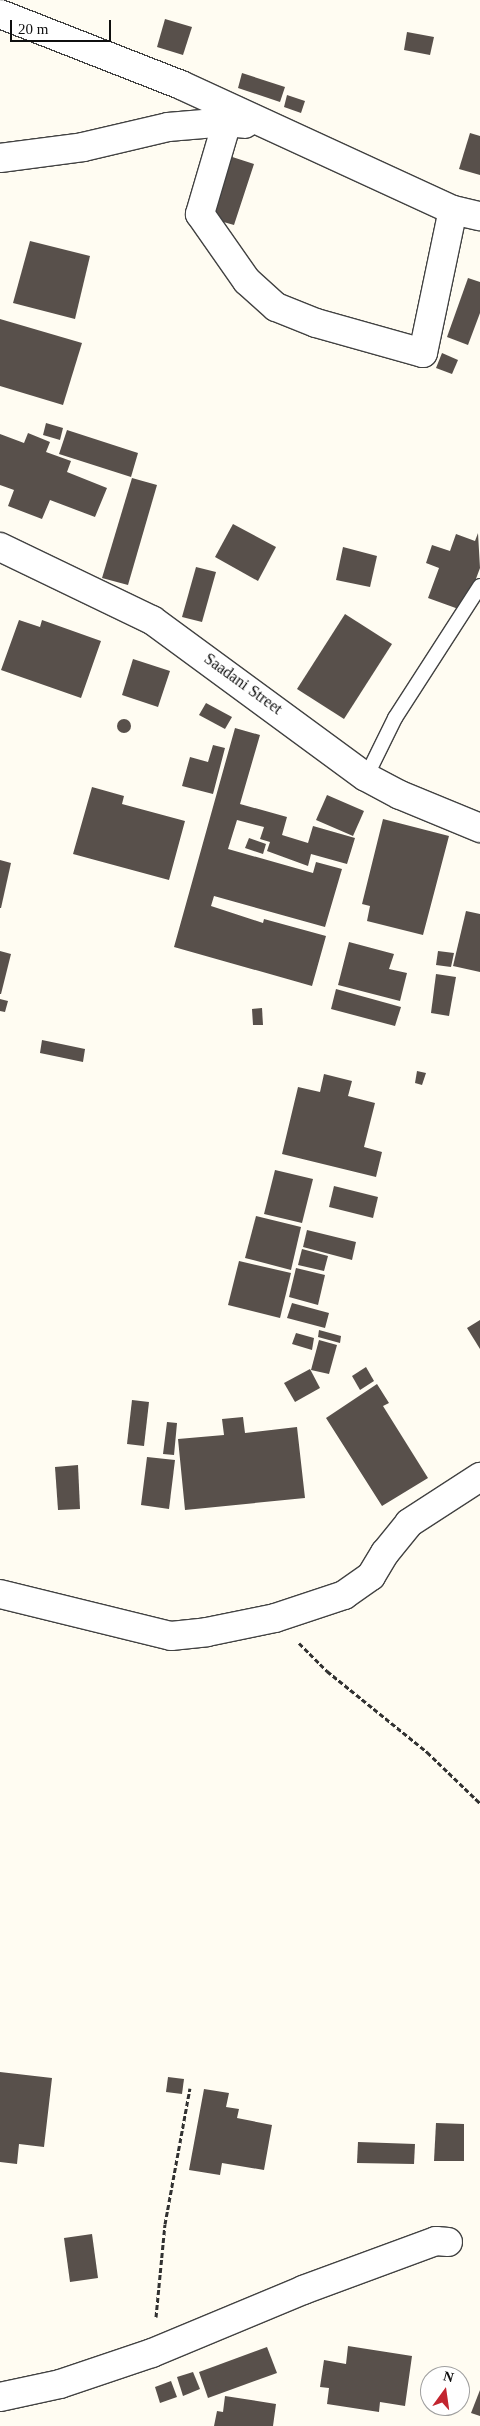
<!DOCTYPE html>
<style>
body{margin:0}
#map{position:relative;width:480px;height:2426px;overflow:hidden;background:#fffcf2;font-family:"Times New Roman",serif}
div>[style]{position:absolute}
.building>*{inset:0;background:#58504b}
.round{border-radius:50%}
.path>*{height:3px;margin-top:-1.5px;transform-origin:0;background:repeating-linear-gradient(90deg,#313131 0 5px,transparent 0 7.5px)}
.roads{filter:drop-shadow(1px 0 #424242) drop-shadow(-1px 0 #424242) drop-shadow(0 1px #424242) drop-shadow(0 -1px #424242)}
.service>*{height:14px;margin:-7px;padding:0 7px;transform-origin:7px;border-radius:7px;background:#fff}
.minor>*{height:28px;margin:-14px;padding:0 14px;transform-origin:14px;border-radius:14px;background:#fff}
span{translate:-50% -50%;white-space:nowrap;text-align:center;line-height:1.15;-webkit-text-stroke:5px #fff;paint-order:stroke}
.street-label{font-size:16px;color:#0f0f0f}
.north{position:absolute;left:420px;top:2366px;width:50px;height:50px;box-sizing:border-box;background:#fff;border:1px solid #9f9f9f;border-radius:50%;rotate:14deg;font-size:14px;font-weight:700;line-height:20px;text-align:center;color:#0f0f0f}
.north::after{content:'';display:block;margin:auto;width:18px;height:22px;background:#c2252f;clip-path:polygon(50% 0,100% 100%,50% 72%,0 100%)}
.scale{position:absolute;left:10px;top:20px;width:101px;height:22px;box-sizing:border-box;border:2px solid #0f0f0f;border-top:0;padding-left:6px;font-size:15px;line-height:18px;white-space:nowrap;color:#0f0f0f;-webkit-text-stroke:4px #fff;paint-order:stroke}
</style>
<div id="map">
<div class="building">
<i style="clip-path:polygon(165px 19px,192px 27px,183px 55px,157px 47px)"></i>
<i style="clip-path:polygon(407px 32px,434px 37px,430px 55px,404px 50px)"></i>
<i style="clip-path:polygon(242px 73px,285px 87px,280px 102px,238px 88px)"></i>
<i style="clip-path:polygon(287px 95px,305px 101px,301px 113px,284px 107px)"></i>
<i style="clip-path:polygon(470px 133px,480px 136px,480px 175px,459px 169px)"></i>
<i style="clip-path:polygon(223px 154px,254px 164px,234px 225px,213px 219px,226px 177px,217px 174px)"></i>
<i style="clip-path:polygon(30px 241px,90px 256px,75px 319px,13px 303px)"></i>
<i style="clip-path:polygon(468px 278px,480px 282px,480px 313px,468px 345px,447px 337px)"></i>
<i style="clip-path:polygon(0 319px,82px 343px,63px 405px,0 386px)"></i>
<i style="clip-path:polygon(442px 353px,458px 360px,452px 374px,436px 368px)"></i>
<i style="clip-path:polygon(46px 423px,63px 428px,60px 440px,43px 435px)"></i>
<i style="clip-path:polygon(67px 430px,138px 453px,131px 477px,59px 454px)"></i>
<i style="clip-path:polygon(28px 433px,50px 442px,46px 452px,71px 461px,67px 472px,107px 488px,95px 517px,50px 500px,42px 519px,8px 506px,14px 490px,0 485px,0 434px,24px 443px)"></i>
<i style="clip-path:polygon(132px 478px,157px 485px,128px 585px,102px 578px)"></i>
<i style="clip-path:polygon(233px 524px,276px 547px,258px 581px,215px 557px)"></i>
<i style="clip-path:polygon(478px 533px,480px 568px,464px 611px,428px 598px,439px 568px,426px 563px,432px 545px,450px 551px,456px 534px,475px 541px)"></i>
<i style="clip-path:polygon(343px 547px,377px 556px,370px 587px,336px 580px)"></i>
<i style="clip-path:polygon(196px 567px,216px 572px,202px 622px,182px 617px)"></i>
<i style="clip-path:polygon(345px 614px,392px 644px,344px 719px,297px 689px)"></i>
<i style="clip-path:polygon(19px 620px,40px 627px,42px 620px,101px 641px,81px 698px,1px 670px)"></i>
<i style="clip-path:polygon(133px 659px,170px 671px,158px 707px,122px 695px)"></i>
<i style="clip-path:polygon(206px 703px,232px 717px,225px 729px,199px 715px)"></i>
<i class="round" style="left:117px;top:719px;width:14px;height:14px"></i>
<i style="clip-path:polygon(235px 728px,260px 735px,240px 804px,287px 817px,282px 835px,308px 843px,313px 826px,355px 838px,347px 864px,311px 854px,308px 866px,267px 851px,270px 842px,260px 839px,264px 827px,237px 820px,228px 849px,313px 873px,316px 862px,342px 869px,325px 927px,214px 896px,211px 906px,263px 923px,264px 919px,326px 936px,312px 986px,174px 947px)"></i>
<i style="clip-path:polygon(213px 745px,225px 748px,213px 794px,182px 786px,190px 757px,208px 762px)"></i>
<i style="clip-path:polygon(92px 787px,124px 796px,122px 804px,185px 821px,169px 880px,73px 854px)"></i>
<i style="clip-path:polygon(327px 795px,364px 811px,353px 836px,316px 820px)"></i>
<i style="clip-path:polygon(383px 819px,449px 836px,423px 935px,367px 921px,370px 906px,362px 904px)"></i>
<i style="clip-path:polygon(249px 838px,266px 844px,263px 854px,245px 848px)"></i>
<i style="clip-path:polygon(0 860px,11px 863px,1px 908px,0 908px)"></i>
<i style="clip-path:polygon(466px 911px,480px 914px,480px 972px,453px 966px)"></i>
<i style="clip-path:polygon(349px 942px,394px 954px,389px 969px,407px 973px,400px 1001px,338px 985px)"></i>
<i style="clip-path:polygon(0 951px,11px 954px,1px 994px,0 994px)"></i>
<i style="clip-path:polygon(438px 951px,454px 953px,451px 967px,436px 965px)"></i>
<i style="clip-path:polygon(436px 974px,456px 977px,449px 1016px,431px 1013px)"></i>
<i style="clip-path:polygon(336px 989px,401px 1007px,395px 1026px,331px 1009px)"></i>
<i style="clip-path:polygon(0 999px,8px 1001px,5px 1012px,0 1011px)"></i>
<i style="clip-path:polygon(262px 1008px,263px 1025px,253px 1025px,252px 1009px)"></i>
<i style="clip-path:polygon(42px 1040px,85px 1049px,83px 1062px,40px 1053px)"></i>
<i style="clip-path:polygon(417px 1071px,426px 1073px,422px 1085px,415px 1083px)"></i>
<i style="clip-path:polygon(324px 1074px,352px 1081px,348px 1096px,375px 1103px,364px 1147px,382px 1152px,376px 1177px,282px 1154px,298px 1087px,320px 1092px)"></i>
<i style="clip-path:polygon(275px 1170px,313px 1179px,302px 1223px,264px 1214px)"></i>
<i style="clip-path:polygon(334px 1186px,378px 1197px,373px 1218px,329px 1207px)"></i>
<i style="clip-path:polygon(256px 1216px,301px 1227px,291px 1270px,245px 1258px)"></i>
<i style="clip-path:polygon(307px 1230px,356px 1242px,352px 1260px,303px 1247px)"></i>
<i style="clip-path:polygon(302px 1249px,328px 1256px,324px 1271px,298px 1265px)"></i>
<i style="clip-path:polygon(239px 1261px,291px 1273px,280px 1318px,228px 1305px)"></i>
<i style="clip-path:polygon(296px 1268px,325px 1275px,318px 1305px,289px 1297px)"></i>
<i style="clip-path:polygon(292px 1303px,329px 1313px,325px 1328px,287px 1318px)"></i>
<i style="clip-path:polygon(480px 1320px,480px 1349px,467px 1328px)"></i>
<i style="clip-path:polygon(319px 1330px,341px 1336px,340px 1343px,318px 1337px)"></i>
<i style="clip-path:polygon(296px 1333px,314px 1338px,312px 1350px,292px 1344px)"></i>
<i style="clip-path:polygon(319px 1340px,337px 1345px,329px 1374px,311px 1370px)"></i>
<i style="clip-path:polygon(366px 1367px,374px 1381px,360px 1390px,352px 1376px)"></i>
<i style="clip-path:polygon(310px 1369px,320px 1388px,295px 1402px,284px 1383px)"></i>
<i style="clip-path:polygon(377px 1384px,389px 1403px,383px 1406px,428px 1478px,382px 1506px,326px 1418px)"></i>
<i style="clip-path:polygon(132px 1400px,149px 1402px,144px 1446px,127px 1444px)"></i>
<i style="clip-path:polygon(243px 1417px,245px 1433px,297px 1427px,305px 1498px,185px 1510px,178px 1439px,224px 1435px,222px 1419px)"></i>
<i style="clip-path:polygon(167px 1422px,177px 1423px,174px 1455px,163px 1454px)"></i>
<i style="clip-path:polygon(147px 1457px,175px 1460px,169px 1509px,141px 1505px)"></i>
<i style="clip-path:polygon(78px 1465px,80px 1509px,58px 1510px,55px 1467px)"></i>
<i style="clip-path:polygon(0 2072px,52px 2078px,44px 2147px,19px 2144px,17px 2164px,0 2162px)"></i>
<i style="clip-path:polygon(168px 2077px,184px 2079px,182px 2094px,166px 2092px)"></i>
<i style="clip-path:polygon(204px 2089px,229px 2093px,226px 2107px,239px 2109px,237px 2118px,272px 2125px,264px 2170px,222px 2163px,220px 2175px,189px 2170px)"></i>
<i style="clip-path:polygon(436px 2123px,464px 2124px,464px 2161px,434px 2161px)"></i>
<i style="clip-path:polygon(358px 2142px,415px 2144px,414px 2164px,357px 2163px)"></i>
<i style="clip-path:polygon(92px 2234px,98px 2278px,70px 2282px,64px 2238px)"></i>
<i style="clip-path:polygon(348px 2346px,412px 2356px,405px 2406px,380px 2402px,379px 2412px,327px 2404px,329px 2388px,320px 2387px,324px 2360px,346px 2364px)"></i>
<i style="clip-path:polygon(267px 2347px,277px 2373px,208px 2398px,199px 2372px)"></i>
<i style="clip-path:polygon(193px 2372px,200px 2389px,183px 2396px,177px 2377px)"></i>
<i style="clip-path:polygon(171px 2381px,177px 2397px,160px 2403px,155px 2387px)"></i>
<i style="clip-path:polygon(480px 2390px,480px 2416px,471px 2413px)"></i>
<i style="clip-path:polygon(225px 2396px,276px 2404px,273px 2426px,214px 2426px,217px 2411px,223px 2412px)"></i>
</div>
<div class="path">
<i style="left:299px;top:1643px;width:40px;rotate:45deg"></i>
<i style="left:327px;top:1671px;width:129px;rotate:39deg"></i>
<i style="left:427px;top:1752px;width:74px;rotate:43.9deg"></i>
<i style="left:156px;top:2317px;width:93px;rotate:-84.5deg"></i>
<i style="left:165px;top:2224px;width:138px;rotate:-79.6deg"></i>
</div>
<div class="roads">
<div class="service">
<i style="left:366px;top:777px;width:66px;rotate:-63.8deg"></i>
<i style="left:395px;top:718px;width:157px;rotate:-57.2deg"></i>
</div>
<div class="minor">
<i style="left:0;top:14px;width:194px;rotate:21.4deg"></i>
<i style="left:181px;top:85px;width:299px;rotate:24.7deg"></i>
<i style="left:453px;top:210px;width:28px;rotate:13deg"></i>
<i style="left:227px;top:122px;width:96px;rotate:106.4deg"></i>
<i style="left:200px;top:214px;width:82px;rotate:55deg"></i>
<i style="left:247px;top:281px;width:39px;rotate:42deg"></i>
<i style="left:276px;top:307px;width:43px;rotate:21.8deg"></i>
<i style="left:316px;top:323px;width:111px;rotate:15.7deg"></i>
<i style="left:423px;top:353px;width:146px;rotate:-78.2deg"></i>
<i style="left:0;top:158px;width:84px;rotate:-7.5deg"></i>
<i style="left:83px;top:147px;width:87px;rotate:-13.2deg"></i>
<i style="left:168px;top:127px;width:59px;rotate:-4.8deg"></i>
<i style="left:227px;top:122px;width:18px;rotate:6deg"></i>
<i style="left:0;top:547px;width:169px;rotate:25.7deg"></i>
<i style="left:152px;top:620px;width:265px;rotate:36.3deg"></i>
<i style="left:366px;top:777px;width:38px;rotate:28deg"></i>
<i style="left:400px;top:795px;width:87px;rotate:22.4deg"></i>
<i style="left:0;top:1594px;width:176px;rotate:13.8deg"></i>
<i style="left:171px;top:1636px;width:36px;rotate:-6deg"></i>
<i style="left:207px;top:1632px;width:69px;rotate:-11.6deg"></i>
<i style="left:275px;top:1618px;width:73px;rotate:-18.4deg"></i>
<i style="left:344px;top:1595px;width:33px;rotate:-35deg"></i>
<i style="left:371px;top:1576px;width:27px;rotate:-59deg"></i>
<i style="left:385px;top:1553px;width:38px;rotate:-51deg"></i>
<i style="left:409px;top:1523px;width:85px;rotate:-32.9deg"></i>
<i style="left:0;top:2397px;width:61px;rotate:-12.2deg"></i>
<i style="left:60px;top:2384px;width:97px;rotate:-18.6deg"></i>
<i style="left:152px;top:2353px;width:164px;rotate:-22.6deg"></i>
<i style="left:303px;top:2290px;width:142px;rotate:-20.2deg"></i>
<i style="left:436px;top:2241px;width:12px;rotate:5deg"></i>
</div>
</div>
<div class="street-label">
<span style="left:243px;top:684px;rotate:36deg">Saadani Street</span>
</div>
<div class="north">N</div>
<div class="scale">20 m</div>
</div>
